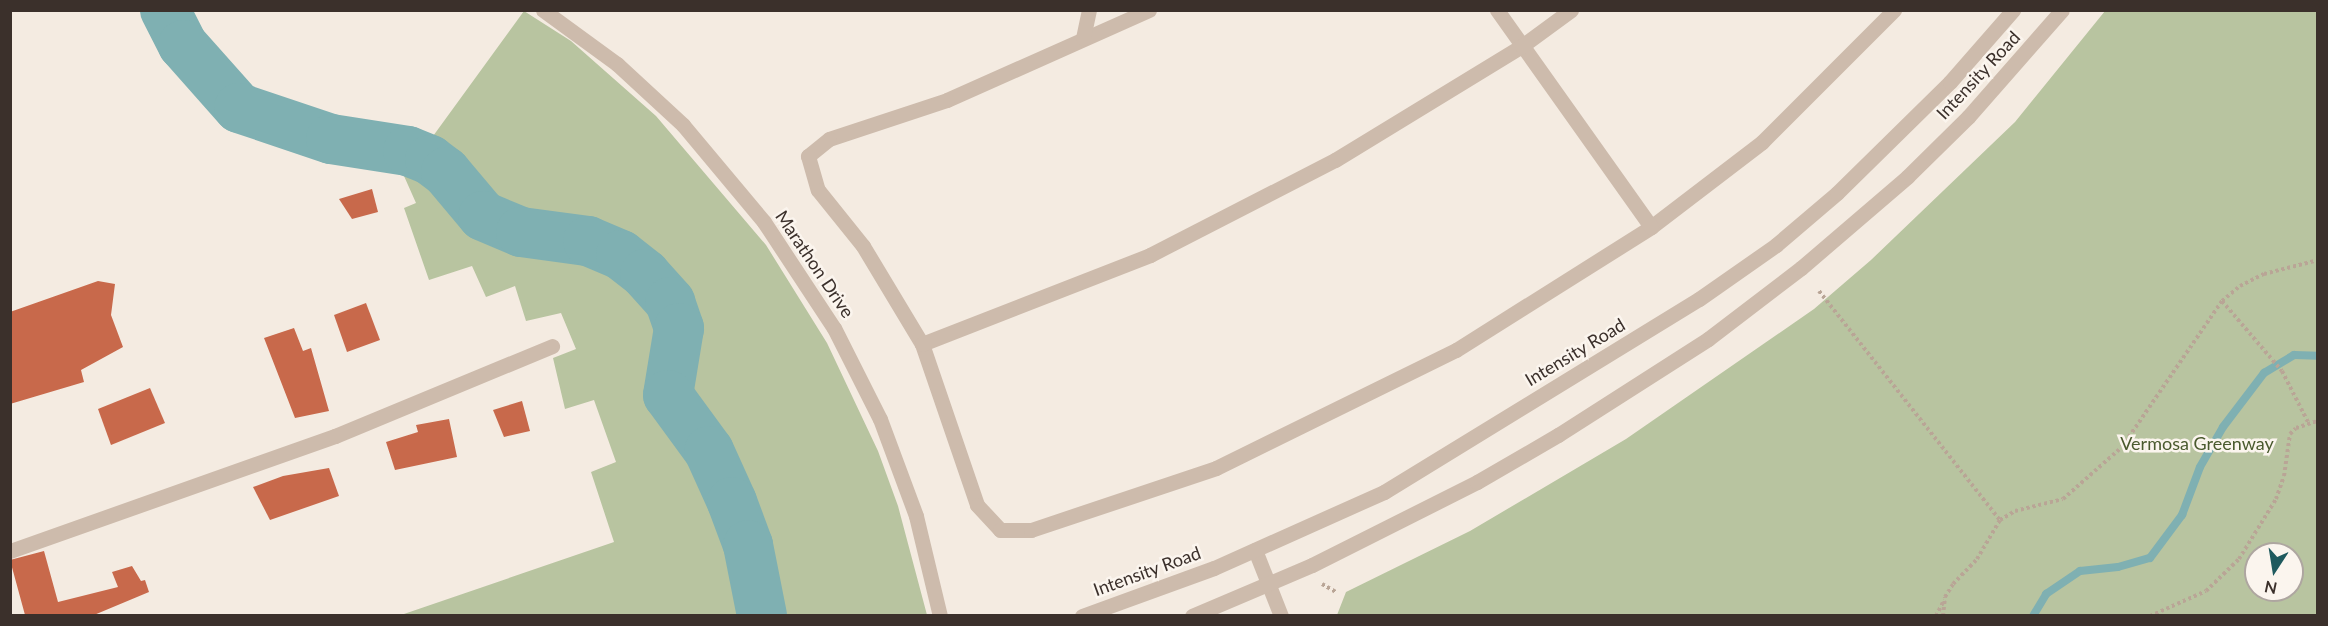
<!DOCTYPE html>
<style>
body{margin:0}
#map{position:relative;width:2328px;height:626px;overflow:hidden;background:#f4ebe1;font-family:Lato,sans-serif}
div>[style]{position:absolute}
.green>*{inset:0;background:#b8c4a0}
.stream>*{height:8px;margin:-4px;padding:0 4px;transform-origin:4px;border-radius:4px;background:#7fb0b2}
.river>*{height:50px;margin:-25px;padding:0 25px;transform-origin:25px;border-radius:25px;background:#7fb0b2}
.building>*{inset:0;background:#c8694b}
.path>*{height:4px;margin-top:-2px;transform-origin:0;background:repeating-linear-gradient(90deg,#b9a596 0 3px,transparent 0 6px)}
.minor>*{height:15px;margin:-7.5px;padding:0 7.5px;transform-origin:7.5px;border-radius:7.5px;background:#cdbbac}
span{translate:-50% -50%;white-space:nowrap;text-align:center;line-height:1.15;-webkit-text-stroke:5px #fbf5ee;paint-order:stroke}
.street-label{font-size:18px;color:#3b302b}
.park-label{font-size:18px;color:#4a5a2e}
.frame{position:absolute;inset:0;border:12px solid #3b302b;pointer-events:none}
.north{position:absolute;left:2244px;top:542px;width:60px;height:60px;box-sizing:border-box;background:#fbf5ee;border:2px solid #aea6a0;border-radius:50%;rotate:192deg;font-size:16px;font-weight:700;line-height:24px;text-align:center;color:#3b302b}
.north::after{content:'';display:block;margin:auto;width:21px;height:27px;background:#1f5a5e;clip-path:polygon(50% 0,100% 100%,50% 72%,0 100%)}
</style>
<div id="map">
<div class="green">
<i style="clip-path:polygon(524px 11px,571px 41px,656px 116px,766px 245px,827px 343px,878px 451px,898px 506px,927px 615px,401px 615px,614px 542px,591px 472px,616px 462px,594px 400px,565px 409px,553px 358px,576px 349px,561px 313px,526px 321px,515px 286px,486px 297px,472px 266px,429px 280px,404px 208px,416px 203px,404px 176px)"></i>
<i style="clip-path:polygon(evenodd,2105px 11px,2317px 11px,2317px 615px,1337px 615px,1346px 592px,1470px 531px,1626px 439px,1814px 309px,1871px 260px,2015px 122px,2105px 11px,2256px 554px,2292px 554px,2292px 590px,2256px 590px,2256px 554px)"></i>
</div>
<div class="stream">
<i style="left:2033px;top:616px;width:26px;rotate:-59deg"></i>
<i style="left:2046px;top:594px;width:41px;rotate:-34.1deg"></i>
<i style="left:2080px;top:571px;width:38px;rotate:-6deg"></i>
<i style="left:2118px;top:567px;width:33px;rotate:-16deg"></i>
<i style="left:2150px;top:558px;width:54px;rotate:-53.3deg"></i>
<i style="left:2182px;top:515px;width:51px;rotate:-69.4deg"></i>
<i style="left:2200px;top:467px;width:46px;rotate:-60.1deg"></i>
<i style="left:2223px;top:427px;width:68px;rotate:-52.8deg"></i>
<i style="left:2264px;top:373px;width:35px;rotate:-31deg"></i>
<i style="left:2294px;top:355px;width:24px;rotate:2deg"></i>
</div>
<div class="river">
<i style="left:165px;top:10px;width:39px;rotate:63deg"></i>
<i style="left:183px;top:45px;width:84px;rotate:48.4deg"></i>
<i style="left:239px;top:108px;width:97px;rotate:18.6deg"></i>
<i style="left:331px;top:139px;width:78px;rotate:8.9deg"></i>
<i style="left:408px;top:151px;width:24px;rotate:22deg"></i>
<i style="left:430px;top:160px;width:20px;rotate:37deg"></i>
<i style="left:446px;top:172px;width:57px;rotate:49.9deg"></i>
<i style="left:483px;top:216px;width:41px;rotate:22.8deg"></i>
<i style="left:521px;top:232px;width:68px;rotate:7.7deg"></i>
<i style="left:588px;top:241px;width:36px;rotate:23deg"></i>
<i style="left:621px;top:255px;width:31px;rotate:38deg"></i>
<i style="left:645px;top:274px;width:38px;rotate:48deg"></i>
<i style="left:670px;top:302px;width:28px;rotate:71deg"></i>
<i style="left:679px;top:328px;width:68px;rotate:99.3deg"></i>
<i style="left:668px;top:395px;width:69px;rotate:53.8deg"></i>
<i style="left:709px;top:451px;width:56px;rotate:65.7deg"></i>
<i style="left:732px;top:502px;width:46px;rotate:69.6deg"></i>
<i style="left:748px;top:545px;width:72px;rotate:78.8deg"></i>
</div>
<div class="building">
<i style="clip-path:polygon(372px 189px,378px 212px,352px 219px,339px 199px)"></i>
<i style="clip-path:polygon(98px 281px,115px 284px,111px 315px,123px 347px,81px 370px,84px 382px,10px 404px,10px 312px)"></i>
<i style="clip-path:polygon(366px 303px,380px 340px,347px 352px,334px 315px)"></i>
<i style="clip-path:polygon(294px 328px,303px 351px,311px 348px,329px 411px,295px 418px,264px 338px)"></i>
<i style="clip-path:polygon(150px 388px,165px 423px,111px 445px,98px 409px)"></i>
<i style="clip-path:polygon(522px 401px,530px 431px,504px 437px,493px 410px)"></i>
<i style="clip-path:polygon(449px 419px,457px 457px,395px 470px,386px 442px,418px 432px,416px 425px)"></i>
<i style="clip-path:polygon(329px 468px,339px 496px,270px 520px,253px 487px,283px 476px)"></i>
<i style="clip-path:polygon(44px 551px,58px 602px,118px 587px,112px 572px,132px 566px,141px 581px,145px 580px,149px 592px,94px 615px,25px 615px,10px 560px)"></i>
</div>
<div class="path">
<i style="left:1819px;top:291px;width:292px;rotate:51.7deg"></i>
<i style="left:2222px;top:301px;width:92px;rotate:49.4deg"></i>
<i style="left:2282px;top:371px;width:59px;rotate:63deg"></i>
<i style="left:1322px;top:584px;width:16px;rotate:30deg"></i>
<i style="left:1936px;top:616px;width:18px;rotate:-63deg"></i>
<i style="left:1943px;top:616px;width:19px;rotate:-84deg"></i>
<i style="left:1945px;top:597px;width:15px;rotate:-58deg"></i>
<i style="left:1953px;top:584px;width:35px;rotate:-46deg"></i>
<i style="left:1977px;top:559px;width:45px;rotate:-59.5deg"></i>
<i style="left:2000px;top:520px;width:17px;rotate:-31deg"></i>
<i style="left:2015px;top:511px;width:49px;rotate:-14deg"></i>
<i style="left:2063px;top:499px;width:79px;rotate:-41.4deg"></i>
<i style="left:2122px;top:447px;width:177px;rotate:-55.6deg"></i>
<i style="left:2222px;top:301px;width:23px;rotate:-40deg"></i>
<i style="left:2240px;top:286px;width:27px;rotate:-27deg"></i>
<i style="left:2264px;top:274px;width:56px;rotate:-14.5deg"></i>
<i style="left:2150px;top:616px;width:61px;rotate:-24.1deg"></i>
<i style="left:2206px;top:591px;width:46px;rotate:-44.1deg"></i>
<i style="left:2239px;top:559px;width:70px;rotate:-58.3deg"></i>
<i style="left:2276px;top:499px;width:24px;rotate:-71deg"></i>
<i style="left:2284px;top:476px;width:42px;rotate:-81.9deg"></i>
<i style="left:2290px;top:434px;width:8px;rotate:-45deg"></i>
<i style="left:2296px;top:428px;width:23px;rotate:-18deg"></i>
</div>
<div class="minor">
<i style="left:543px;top:10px;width:92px;rotate:36.1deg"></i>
<i style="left:617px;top:64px;width:90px;rotate:42.7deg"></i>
<i style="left:683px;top:125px;width:126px;rotate:50.1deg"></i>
<i style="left:764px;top:222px;width:127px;rotate:56.6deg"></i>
<i style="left:834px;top:328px;width:102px;rotate:63.2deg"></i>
<i style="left:880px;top:419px;width:103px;rotate:69.6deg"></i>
<i style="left:916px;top:516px;width:103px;rotate:76.5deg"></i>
<i style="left:1149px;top:10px;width:221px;rotate:156deg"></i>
<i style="left:947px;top:100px;width:124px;rotate:161.7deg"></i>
<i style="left:829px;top:139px;width:27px;rotate:141deg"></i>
<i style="left:808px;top:156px;width:35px;rotate:74deg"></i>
<i style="left:818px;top:190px;width:72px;rotate:51.2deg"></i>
<i style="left:863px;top:246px;width:114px;rotate:59deg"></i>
<i style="left:922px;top:344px;width:170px;rotate:71.1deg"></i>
<i style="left:977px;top:505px;width:34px;rotate:47deg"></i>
<i style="left:1000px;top:530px;width:31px"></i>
<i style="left:1031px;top:530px;width:195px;rotate:-18.5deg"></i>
<i style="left:1216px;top:468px;width:267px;rotate:-26.2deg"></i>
<i style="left:1456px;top:350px;width:231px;rotate:-32.2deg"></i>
<i style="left:1651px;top:227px;width:140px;rotate:-37.4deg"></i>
<i style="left:1762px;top:142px;width:187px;rotate:-45deg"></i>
<i style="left:1497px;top:10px;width:266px;rotate:54.6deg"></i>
<i style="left:1083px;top:38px;width:29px;rotate:-78deg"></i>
<i style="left:922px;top:344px;width:245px;rotate:-21.3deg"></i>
<i style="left:1150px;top:255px;width:208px;rotate:-27.2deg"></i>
<i style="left:1335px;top:160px;width:219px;rotate:-31.4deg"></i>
<i style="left:1522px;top:46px;width:61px;rotate:-36.3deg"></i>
<i style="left:1255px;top:550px;width:71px;rotate:68.5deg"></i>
<i style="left:10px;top:551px;width:345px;rotate:-19.5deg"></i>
<i style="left:335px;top:436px;width:235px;rotate:-22.5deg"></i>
<i style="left:1082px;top:616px;width:140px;rotate:-20deg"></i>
<i style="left:1214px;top:568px;width:186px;rotate:-24.1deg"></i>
<i style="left:1384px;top:492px;width:369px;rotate:-31.5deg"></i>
<i style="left:1699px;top:299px;width:94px;rotate:-35deg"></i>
<i style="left:1776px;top:245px;width:80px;rotate:-40.4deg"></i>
<i style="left:1837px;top:193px;width:158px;rotate:-44.5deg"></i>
<i style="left:1950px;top:82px;width:96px;rotate:-48.8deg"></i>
<i style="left:1192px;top:616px;width:130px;rotate:-23deg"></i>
<i style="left:1312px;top:565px;width:185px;rotate:-26.7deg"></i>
<i style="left:1477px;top:482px;width:94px;rotate:-30.1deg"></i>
<i style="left:1558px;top:435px;width:178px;rotate:-32.6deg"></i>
<i style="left:1708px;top:339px;width:117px;rotate:-37.4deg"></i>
<i style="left:1801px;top:268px;width:140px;rotate:-40.6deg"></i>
<i style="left:1907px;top:177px;width:86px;rotate:-44.5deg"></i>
<i style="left:1968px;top:117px;width:142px;rotate:-48.7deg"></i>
</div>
<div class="street-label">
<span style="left:1978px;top:75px;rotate:-47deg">Intensity Road</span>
<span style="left:815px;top:264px;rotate:56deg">Marathon Drive</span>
<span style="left:1575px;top:352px;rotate:-31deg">Intensity Road</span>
<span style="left:1147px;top:571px;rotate:-20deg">Intensity Road</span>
</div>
<div class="park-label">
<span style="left:2197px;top:443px">Vermosa Greenway</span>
</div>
<div class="frame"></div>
<div class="north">N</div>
</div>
